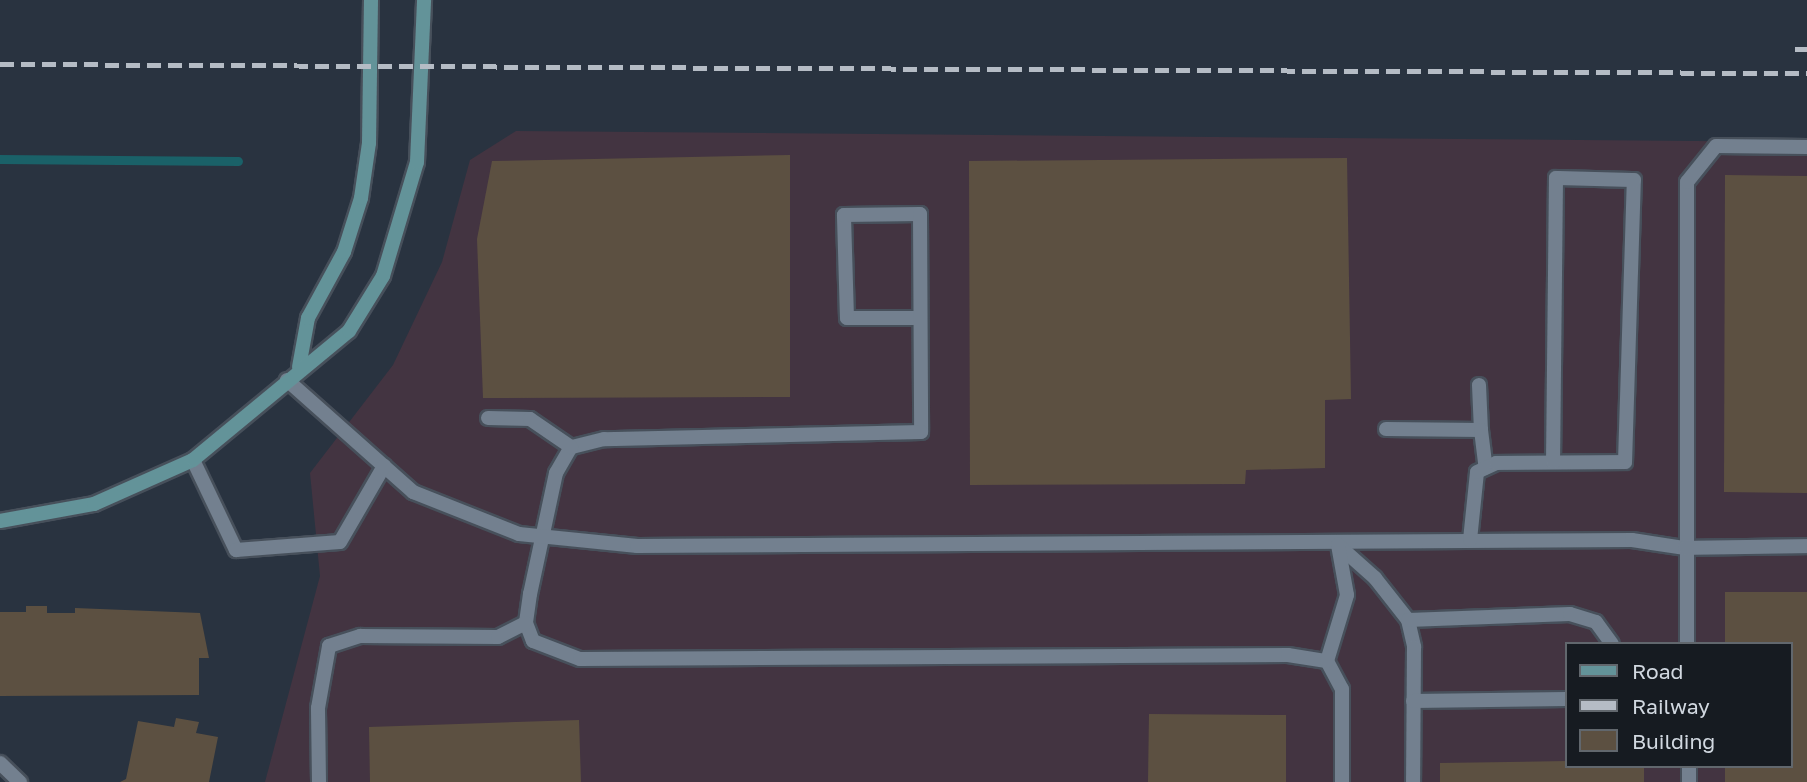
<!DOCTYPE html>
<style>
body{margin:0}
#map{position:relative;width:1807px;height:782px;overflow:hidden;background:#293340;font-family:"Golos Text",sans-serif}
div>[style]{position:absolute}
.commercial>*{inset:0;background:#433441}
.stream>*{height:9px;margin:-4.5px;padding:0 4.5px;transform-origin:4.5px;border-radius:4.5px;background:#1a6168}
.building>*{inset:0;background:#5c5041}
.roads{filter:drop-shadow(2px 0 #47505b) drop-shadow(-2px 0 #47505b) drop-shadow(0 2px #47505b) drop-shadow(0 -2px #47505b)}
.lane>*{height:14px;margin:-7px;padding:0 7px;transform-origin:7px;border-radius:7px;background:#73808f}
.street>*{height:14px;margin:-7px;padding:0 7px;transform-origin:7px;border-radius:7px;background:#73808f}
.secondary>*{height:14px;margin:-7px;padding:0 7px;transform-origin:7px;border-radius:7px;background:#639399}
.rail>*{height:5px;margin-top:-2.5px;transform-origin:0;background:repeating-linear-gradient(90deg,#b5bcc5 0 14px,transparent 0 21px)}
span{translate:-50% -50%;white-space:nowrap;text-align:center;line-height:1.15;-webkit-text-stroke:5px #161b21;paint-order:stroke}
.legend{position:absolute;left:1565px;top:642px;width:228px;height:126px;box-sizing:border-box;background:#161b21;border:2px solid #61676d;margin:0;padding:9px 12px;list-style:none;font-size:21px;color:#d1d8e0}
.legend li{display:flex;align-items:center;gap:14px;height:35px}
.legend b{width:35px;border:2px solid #61676d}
</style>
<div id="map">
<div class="commercial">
<i style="clip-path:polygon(evenodd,516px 131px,1807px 142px,1807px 782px,265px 782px,320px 576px,310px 473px,393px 365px,442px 262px,470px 160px,516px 131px,1567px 644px,1791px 644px,1791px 766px,1567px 766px,1567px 644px)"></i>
</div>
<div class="stream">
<i style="left:0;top:159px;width:238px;rotate:0.5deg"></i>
</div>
<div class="building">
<i style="clip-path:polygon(790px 155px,790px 397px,483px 398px,477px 239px,492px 161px)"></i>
<i style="clip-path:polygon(1347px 158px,1351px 399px,1325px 400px,1325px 468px,1246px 470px,1245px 484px,970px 485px,969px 161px)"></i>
<i style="clip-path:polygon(1725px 175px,1807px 176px,1807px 493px,1724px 492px)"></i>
<i style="clip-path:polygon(1725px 592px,1807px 592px,1807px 782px,1725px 782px,1725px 766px,1791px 766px,1791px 644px,1725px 644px)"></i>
<i style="clip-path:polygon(26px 606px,47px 606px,47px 613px,75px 613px,75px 608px,200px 613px,209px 658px,199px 658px,199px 695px,0 696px,0 612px,26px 612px)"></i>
<i style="clip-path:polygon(1149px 714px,1286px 715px,1286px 782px,1148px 782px)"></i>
<i style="clip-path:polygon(176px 718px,199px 722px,196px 733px,218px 737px,209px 782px,120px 782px,126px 779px,138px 721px,174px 727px)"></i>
<i style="clip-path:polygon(579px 720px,581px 782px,370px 782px,369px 727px)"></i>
<i style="clip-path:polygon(1567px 761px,1567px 766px,1644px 766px,1644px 782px,1440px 782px,1440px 763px)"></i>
</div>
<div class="roads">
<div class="lane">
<i style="left:920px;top:318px;width:73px;rotate:180deg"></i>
<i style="left:847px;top:318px;width:103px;rotate:-91.7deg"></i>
<i style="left:844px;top:215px;width:76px;rotate:-0.8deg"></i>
<i style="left:920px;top:214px;width:218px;rotate:89.7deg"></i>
<i style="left:921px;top:432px;width:317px;rotate:178.7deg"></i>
<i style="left:604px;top:439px;width:34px;rotate:166deg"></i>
<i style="left:571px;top:447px;width:30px;rotate:120deg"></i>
<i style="left:556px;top:473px;width:124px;rotate:102.1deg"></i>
<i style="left:530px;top:594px;width:29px;rotate:98deg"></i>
<i style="left:526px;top:623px;width:19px;rotate:69deg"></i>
<i style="left:533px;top:641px;width:50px;rotate:21deg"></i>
<i style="left:580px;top:659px;width:708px;rotate:-0.32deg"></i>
<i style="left:1288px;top:655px;width:39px;rotate:9deg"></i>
<i style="left:1327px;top:661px;width:32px;rotate:62deg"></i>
<i style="left:1342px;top:689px;width:93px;rotate:90deg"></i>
<i style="left:287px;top:380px;width:169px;rotate:41.6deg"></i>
<i style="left:413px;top:492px;width:114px;rotate:21.6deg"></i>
<i style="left:519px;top:534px;width:119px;rotate:5.8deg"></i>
<i style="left:637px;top:546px;width:995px;rotate:-0.35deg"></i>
<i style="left:1632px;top:540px;width:54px;rotate:8.6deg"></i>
<i style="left:1479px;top:385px;width:45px;rotate:87.5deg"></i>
<i style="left:488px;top:418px;width:42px;rotate:1.4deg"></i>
<i style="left:530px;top:419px;width:50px;rotate:34.3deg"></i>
<i style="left:1386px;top:429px;width:95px;rotate:0.6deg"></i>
<i style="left:1481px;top:430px;width:38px;rotate:83deg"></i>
<i style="left:193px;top:460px;width:100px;rotate:64.5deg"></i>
<i style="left:236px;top:550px;width:104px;rotate:-4.4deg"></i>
<i style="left:340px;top:542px;width:88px;rotate:-59.9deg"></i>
<i style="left:1470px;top:540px;width:68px;rotate:-84.1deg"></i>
<i style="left:1477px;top:472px;width:21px;rotate:-25deg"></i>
<i style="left:1496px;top:463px;width:129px;rotate:-0.4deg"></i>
<i style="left:1625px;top:462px;width:282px;rotate:-88.2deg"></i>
<i style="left:1634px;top:180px;width:78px;rotate:-178.5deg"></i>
<i style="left:1556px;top:178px;width:284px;rotate:90.6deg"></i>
<i style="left:1338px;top:545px;width:50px;rotate:41.7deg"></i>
<i style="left:1375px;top:578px;width:53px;rotate:51.8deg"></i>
<i style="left:1408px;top:620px;width:28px;rotate:77deg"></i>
<i style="left:1414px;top:647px;width:135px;rotate:90.4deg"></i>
<i style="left:1408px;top:620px;width:162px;rotate:-2.1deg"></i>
<i style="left:1570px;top:614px;width:27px;rotate:17deg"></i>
<i style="left:1596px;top:622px;width:27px;rotate:54deg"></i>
<i style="left:1687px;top:644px;width:462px;rotate:-90deg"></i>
<i style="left:1687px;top:182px;width:46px;rotate:-51.1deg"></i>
<i style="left:1716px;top:146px;width:91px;rotate:0.6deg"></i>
<i style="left:1327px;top:661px;width:69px;rotate:-73.1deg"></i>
<i style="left:1347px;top:595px;width:51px;rotate:-100.2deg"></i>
<i style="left:1413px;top:701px;width:154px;rotate:-0.7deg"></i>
<i style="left:1689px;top:766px;width:16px;rotate:90deg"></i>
<i style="left:319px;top:782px;width:74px;rotate:-90.8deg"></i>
<i style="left:318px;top:708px;width:63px;rotate:-79.9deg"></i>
<i style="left:329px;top:646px;width:33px;rotate:-18deg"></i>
<i style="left:360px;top:636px;width:138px;rotate:0.4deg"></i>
<i style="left:498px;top:637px;width:31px;rotate:-27deg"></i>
</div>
<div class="street">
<i style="left:1685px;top:548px;width:122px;rotate:-0.9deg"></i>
<i style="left:0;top:763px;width:28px;rotate:44deg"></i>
</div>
<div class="secondary">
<i style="left:299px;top:367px;width:50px;rotate:-79.6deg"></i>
<i style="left:308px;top:318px;width:75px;rotate:-61.4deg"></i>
<i style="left:344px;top:252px;width:57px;rotate:-72.5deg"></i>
<i style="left:361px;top:198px;width:56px;rotate:-81.7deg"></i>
<i style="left:369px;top:143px;width:143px;rotate:-89.2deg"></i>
<i style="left:0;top:521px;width:96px;rotate:-10.3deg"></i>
<i style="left:94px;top:504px;width:108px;rotate:-24deg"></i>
<i style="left:193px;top:460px;width:202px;rotate:-39.6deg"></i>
<i style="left:349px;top:331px;width:65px;rotate:-58.3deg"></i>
<i style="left:383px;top:276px;width:119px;rotate:-73.4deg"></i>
<i style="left:417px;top:162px;width:162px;rotate:-87.5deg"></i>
</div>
</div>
<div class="rail">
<i style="left:1795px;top:49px;width:12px"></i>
<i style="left:0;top:64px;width:1807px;rotate:0.29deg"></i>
</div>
<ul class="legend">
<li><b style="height:9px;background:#639399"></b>Road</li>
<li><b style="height:9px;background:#b5bcc5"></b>Railway</li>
<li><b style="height:19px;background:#5c5041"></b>Building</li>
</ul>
</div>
